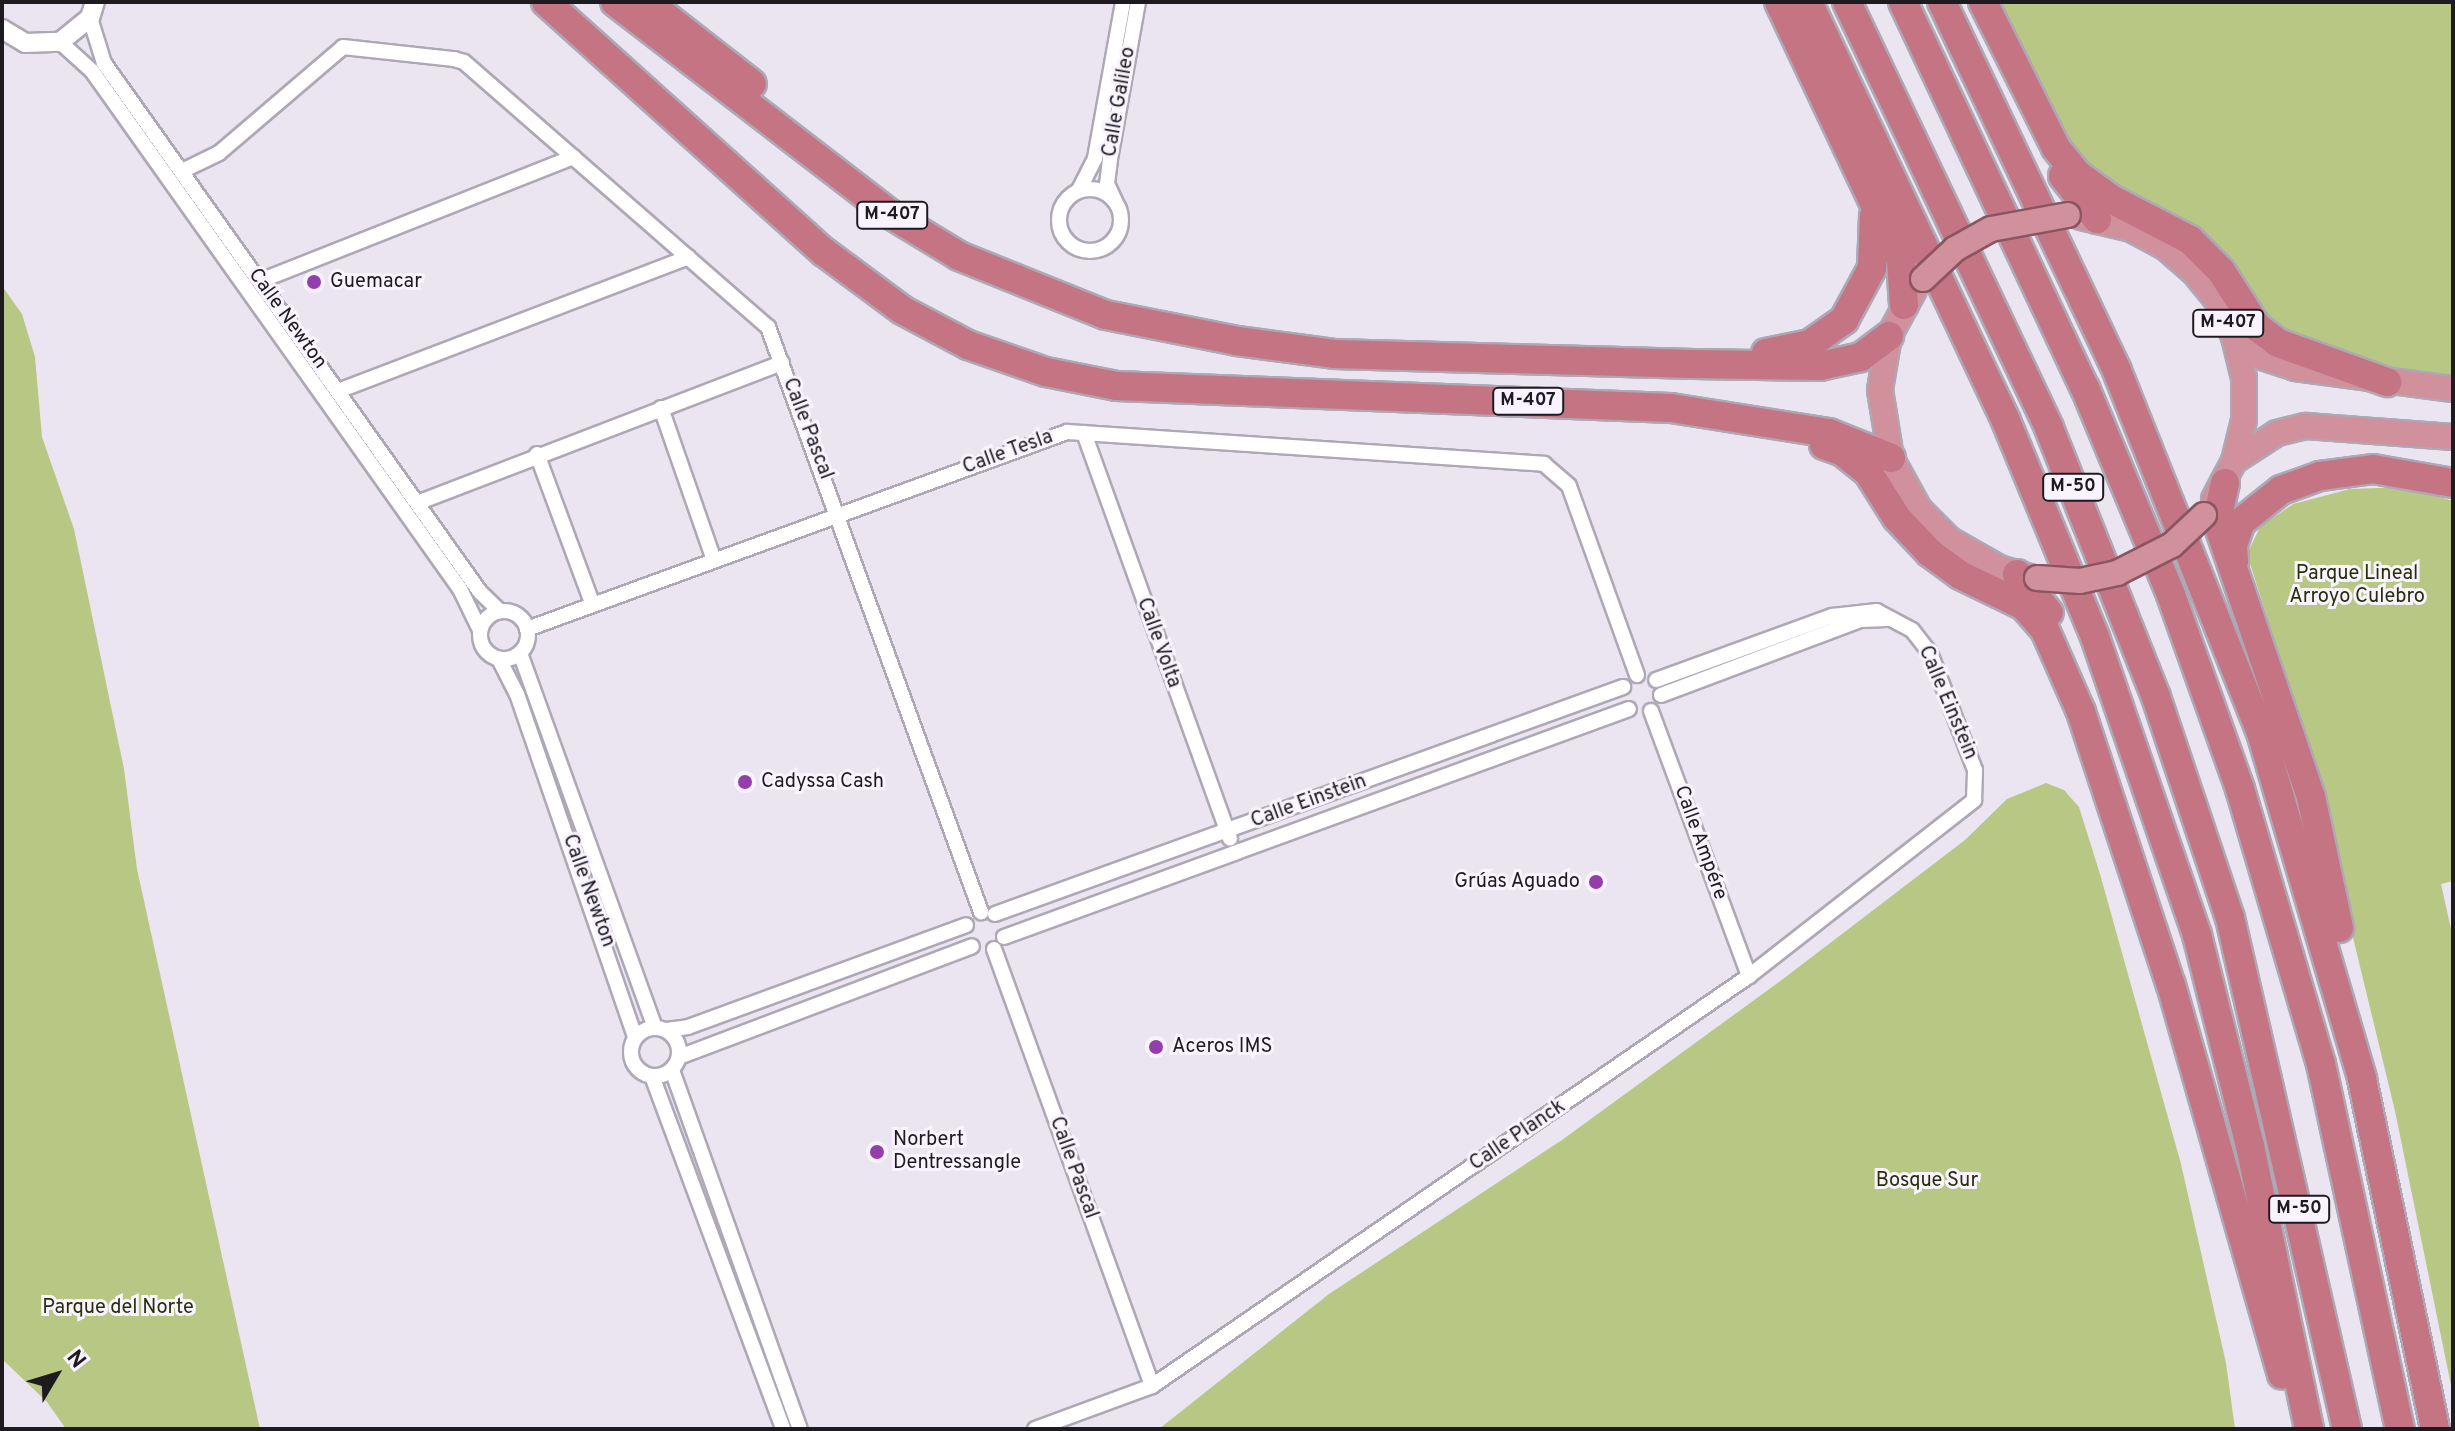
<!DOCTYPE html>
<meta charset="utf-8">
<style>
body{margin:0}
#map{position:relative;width:2455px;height:1431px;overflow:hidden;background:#ebe5f2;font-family:Overpass,sans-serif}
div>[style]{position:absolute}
.green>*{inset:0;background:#b8c783}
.roads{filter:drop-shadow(2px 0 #aea8b4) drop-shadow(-2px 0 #aea8b4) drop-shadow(0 2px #aea8b4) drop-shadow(0 -2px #aea8b4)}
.minor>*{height:14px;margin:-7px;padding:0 7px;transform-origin:7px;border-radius:7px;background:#fff}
.minor>.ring{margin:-7px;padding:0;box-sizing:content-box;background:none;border:14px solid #fff;border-radius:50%}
.tertiary>*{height:18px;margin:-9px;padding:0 9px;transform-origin:9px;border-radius:9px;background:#fff}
.trunk>*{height:24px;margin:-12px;padding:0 12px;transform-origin:12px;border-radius:12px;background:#d0909c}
.motorway>*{height:28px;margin:-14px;padding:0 14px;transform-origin:14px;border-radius:14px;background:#c47483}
.bridges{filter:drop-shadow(2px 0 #8a5560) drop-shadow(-2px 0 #8a5560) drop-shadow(0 2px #8a5560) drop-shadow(0 -2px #8a5560)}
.trunk-bridge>*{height:24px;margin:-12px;padding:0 12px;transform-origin:12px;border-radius:12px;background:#d0909c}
.dots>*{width:22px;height:22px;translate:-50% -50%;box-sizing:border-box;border:4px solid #f8f3fe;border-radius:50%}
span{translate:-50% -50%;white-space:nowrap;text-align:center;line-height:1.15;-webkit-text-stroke:6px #f8f3fe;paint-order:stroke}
.shield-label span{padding:2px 6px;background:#f8f3fe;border:2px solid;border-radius:6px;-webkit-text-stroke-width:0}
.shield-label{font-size:18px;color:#1d1b20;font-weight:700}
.street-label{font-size:20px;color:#1d1b20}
.poi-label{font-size:20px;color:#1d1b20}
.left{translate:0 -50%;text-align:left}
.right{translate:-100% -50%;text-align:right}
.park-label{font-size:20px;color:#282f07}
.frame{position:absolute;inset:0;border:4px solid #1d1b20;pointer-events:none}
.north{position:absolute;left:16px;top:1335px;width:80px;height:80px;-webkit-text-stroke:6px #f8f3fe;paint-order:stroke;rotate:52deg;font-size:22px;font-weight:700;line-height:32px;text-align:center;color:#1d1b20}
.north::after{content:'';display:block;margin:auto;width:28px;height:36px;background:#1d1b20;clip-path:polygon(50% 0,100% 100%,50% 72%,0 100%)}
</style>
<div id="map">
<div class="green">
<i style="clip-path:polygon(1998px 2px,2453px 2px,2453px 376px,2361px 362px,2304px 344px,2267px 320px,2077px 156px)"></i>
<i style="clip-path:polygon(2px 286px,22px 314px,35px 357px,42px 437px,74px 529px,124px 769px,137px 869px,260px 1429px,66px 1429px,47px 1402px,2px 1359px)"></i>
<i style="clip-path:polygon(2405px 487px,2453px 501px,2453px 881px,2441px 884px,2453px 938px,2453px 1395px,2395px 1111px,2303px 731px,2247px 554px,2260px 527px,2293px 504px,2350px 489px)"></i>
<i style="clip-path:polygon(2046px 783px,2064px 790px,2079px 807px,2100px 874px,2181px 1164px,2226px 1363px,2235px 1429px,1159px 1429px,1329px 1294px,1562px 1140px,1783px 979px,1965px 840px,2007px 799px)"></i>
</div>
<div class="roads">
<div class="minor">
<i style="left:90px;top:18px;width:47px;rotate:72.7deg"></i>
<i style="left:104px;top:63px;width:649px;rotate:54.6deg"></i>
<i style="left:480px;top:592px;width:28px;rotate:44deg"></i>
<i style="left:60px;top:42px;width:43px;rotate:42.2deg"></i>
<i style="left:92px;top:71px;width:635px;rotate:54.61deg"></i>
<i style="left:460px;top:589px;width:46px;rotate:64deg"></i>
<i style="left:182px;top:171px;width:41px;rotate:-25.9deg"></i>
<i style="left:219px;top:153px;width:163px;rotate:-40.5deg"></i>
<i style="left:343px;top:47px;width:112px;rotate:6.2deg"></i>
<i style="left:454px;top:59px;width:10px;rotate:17deg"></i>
<i style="left:464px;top:62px;width:403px;rotate:41.1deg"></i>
<i style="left:768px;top:327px;width:623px;rotate:69.99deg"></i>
<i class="ring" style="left:1059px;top:189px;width:48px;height:48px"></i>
<i style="left:1079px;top:190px;width:36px;rotate:-63deg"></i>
<i style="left:1095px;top:158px;width:158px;rotate:-79.8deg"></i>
<i style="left:1115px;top:201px;width:19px;rotate:-115deg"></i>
<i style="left:1107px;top:184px;width:25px;rotate:-83deg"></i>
<i style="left:1110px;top:159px;width:159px;rotate:-79.9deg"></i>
<i style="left:260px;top:281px;width:337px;rotate:-21.6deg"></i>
<i style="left:338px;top:391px;width:375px;rotate:-20.9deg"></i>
<i style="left:661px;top:408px;width:161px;rotate:70.8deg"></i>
<i style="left:1084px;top:433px;width:431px;rotate:70.2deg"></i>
<i style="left:537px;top:454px;width:161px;rotate:69.7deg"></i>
<i style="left:417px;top:503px;width:391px;rotate:-21deg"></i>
<i class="ring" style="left:480px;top:611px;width:34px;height:34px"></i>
<i style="left:527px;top:629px;width:575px;rotate:-20.04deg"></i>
<i style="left:1067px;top:432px;width:478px;rotate:3.8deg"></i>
<i style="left:1544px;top:464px;width:33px;rotate:41deg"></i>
<i style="left:1569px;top:486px;width:201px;rotate:70.2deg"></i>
<i style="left:520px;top:653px;width:398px;rotate:70.2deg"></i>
<i style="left:499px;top:659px;width:39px;rotate:63deg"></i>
<i style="left:517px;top:694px;width:363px;rotate:71deg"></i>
<i style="left:1661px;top:695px;width:214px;rotate:-20.6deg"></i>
<i style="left:1861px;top:620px;width:26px;rotate:-2deg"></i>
<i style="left:1651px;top:711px;width:283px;rotate:69.7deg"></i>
<i style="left:995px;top:914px;width:668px;rotate:-19.87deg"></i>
<i style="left:1004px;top:937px;width:665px;rotate:-20.04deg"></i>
<i style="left:994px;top:949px;width:465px;rotate:70.1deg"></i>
<i class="ring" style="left:631px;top:1028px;width:34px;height:34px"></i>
<i style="left:667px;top:1030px;width:21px;rotate:-8deg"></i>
<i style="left:688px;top:1027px;width:296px;rotate:-20.1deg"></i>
<i style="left:679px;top:1057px;width:313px;rotate:-20.7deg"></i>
<i style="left:672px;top:1070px;width:381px;rotate:70.4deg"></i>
<i style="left:652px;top:1076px;width:377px;rotate:69.6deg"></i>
<i style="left:1035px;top:1429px;width:125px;rotate:-20.2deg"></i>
<i style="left:1152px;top:1386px;width:724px;rotate:-34.48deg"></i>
<i style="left:1749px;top:976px;width:286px;rotate:-38deg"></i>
<i style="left:1974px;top:800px;width:30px;rotate:-88deg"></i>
<i style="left:1975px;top:770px;width:125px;rotate:-111deg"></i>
<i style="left:1930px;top:653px;width:29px;rotate:-128deg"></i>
<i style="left:1912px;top:630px;width:40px;rotate:-152deg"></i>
<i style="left:1877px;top:611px;width:45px;rotate:173.7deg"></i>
<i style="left:1832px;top:616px;width:187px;rotate:160deg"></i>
</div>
<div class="tertiary">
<i style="left:2px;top:29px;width:27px;rotate:31deg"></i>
<i style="left:25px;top:43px;width:35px;rotate:-2deg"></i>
<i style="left:60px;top:42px;width:38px;rotate:-39deg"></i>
<i style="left:90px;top:18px;width:17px;rotate:-73deg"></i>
</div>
<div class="trunk">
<i style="left:2081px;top:217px;width:51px;rotate:13.5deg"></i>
<i style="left:2131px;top:229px;width:38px;rotate:28deg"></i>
<i style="left:2165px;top:247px;width:38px;rotate:41deg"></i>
<i style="left:2194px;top:272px;width:38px;rotate:51deg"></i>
<i style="left:2218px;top:302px;width:38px;rotate:65deg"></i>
<i style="left:2234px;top:337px;width:42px;rotate:76.3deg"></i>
<i style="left:2244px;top:378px;width:42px;rotate:90deg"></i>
<i style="left:2244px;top:420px;width:42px;rotate:103.7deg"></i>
<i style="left:2234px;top:461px;width:43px;rotate:117.8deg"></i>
<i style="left:1914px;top:290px;width:52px;rotate:118.5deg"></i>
<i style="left:1889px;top:336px;width:55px;rotate:99.5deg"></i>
<i style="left:1880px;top:390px;width:69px;rotate:80.8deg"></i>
<i style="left:1891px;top:458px;width:58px;rotate:61.2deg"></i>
<i style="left:1919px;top:509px;width:44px;rotate:45deg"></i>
<i style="left:1950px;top:540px;width:56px;rotate:29.7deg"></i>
<i style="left:1999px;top:568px;width:36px;rotate:16deg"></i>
<i style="left:2234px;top:337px;width:34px;rotate:36deg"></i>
<i style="left:2262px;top:357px;width:35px;rotate:18deg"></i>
<i style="left:2295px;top:368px;width:159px;rotate:7.6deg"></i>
<i style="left:2234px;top:461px;width:51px;rotate:-33.1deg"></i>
<i style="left:2277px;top:433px;width:30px;rotate:-14deg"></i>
<i style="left:2306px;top:426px;width:147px;rotate:4.3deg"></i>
</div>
<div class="motorway">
<i style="left:546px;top:2px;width:374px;rotate:42deg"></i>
<i style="left:824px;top:252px;width:97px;rotate:36.6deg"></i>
<i style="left:902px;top:310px;width:75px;rotate:27.9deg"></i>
<i style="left:968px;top:345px;width:83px;rotate:19.1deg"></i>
<i style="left:1046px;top:372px;width:72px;rotate:11.2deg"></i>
<i style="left:1117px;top:386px;width:554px;rotate:2.27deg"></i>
<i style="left:1671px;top:408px;width:160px;rotate:9deg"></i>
<i style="left:1829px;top:433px;width:67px;rotate:22deg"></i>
<i style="left:615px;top:2px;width:347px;rotate:37.6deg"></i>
<i style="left:890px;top:214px;width:81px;rotate:31.3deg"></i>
<i style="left:959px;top:256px;width:158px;rotate:21.9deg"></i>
<i style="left:1106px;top:315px;width:134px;rotate:11.2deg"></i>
<i style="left:1237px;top:341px;width:98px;rotate:7.6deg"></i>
<i style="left:1334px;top:354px;width:360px;rotate:1.6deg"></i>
<i style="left:1694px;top:364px;width:126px;rotate:0.9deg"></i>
<i style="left:1820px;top:366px;width:42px;rotate:-12.4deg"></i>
<i style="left:1861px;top:357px;width:35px;rotate:-37deg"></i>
<i style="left:647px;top:2px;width:133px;rotate:38deg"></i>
<i style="left:1779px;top:2px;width:285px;rotate:64.7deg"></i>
<i style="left:1901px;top:260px;width:45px;rotate:86.2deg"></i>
<i style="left:1808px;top:2px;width:463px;rotate:64.7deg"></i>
<i style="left:2006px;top:421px;width:234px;rotate:67.6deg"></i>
<i style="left:2095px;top:637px;width:315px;rotate:71.1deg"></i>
<i style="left:2197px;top:935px;width:218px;rotate:75.9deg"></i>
<i style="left:2250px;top:1146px;width:289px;rotate:78.2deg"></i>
<i style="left:1847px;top:2px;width:471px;rotate:64.6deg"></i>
<i style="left:2049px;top:428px;width:289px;rotate:68.3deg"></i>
<i style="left:2156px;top:697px;width:233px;rotate:71.5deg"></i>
<i style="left:2230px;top:918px;width:524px;rotate:77.1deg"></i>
<i style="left:1903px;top:2px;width:427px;rotate:64.8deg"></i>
<i style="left:2085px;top:388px;width:224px;rotate:67.4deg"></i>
<i style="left:2171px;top:595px;width:206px;rotate:70.4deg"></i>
<i style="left:2240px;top:789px;width:287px;rotate:73.6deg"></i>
<i style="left:2321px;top:1064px;width:373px;rotate:77.8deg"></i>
<i style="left:1942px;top:2px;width:408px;rotate:64.6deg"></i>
<i style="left:2117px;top:371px;width:393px;rotate:68.3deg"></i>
<i style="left:2262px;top:736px;width:357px;rotate:73.7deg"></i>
<i style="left:2362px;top:1079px;width:358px;rotate:78.2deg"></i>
<i style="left:1983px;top:2px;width:163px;rotate:63.4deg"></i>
<i style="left:2056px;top:148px;width:33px;rotate:51deg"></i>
<i style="left:2077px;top:174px;width:42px;rotate:36.3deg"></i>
<i style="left:2111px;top:199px;width:89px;rotate:27.4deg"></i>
<i style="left:2190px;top:240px;width:44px;rotate:45deg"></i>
<i style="left:2221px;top:271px;width:67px;rotate:57.3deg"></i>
<i style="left:2257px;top:327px;width:26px;rotate:37deg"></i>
<i style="left:2278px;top:343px;width:116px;rotate:19.7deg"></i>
<i style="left:2063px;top:176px;width:55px;rotate:51.7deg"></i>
<i style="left:1766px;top:353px;width:45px;rotate:-11.6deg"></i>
<i style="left:1810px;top:344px;width:42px;rotate:-35.2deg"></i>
<i style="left:1844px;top:320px;width:59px;rotate:-61.7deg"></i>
<i style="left:1872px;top:268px;width:52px;rotate:-87.8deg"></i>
<i style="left:1824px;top:445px;width:20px;rotate:20deg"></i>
<i style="left:1843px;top:452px;width:32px;rotate:39deg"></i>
<i style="left:1868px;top:472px;width:54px;rotate:57.8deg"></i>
<i style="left:1897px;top:518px;width:48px;rotate:46.7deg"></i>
<i style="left:1930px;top:553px;width:37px;rotate:36deg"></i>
<i style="left:1960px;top:575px;width:71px;rotate:25.8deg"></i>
<i style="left:2024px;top:606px;width:32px;rotate:49deg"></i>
<i style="left:2045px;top:630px;width:90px;rotate:66.3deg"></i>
<i style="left:2081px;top:712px;width:287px;rotate:71.8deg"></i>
<i style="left:2171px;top:985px;width:405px;rotate:74.1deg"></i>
<i style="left:2225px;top:483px;width:39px;rotate:102deg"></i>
<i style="left:2217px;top:521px;width:292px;rotate:71.2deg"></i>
<i style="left:2311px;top:797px;width:134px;rotate:77.9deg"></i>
<i style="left:2234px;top:561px;width:16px;rotate:-94deg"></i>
<i style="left:2233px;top:545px;width:24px;rotate:-71deg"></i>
<i style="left:2241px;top:522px;width:51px;rotate:-38.7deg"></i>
<i style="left:2281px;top:490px;width:41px;rotate:-19.7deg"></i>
<i style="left:2320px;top:476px;width:53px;rotate:-7.5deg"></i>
<i style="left:2373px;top:469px;width:81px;rotate:9.9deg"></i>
<i style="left:2017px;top:574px;width:50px;rotate:50.6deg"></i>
</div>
</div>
<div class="bridges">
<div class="trunk-bridge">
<i style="left:1923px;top:279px;width:44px;rotate:-43.2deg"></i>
<i style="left:1955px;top:249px;width:41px;rotate:-29.1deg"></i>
<i style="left:1991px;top:229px;width:78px;rotate:-10.3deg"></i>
<i style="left:2037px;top:578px;width:43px;rotate:4deg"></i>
<i style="left:2080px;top:581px;width:38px;rotate:-12deg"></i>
<i style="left:2117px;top:573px;width:62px;rotate:-27deg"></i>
<i style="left:2172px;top:545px;width:44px;rotate:-43.2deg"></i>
</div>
</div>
<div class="dots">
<i style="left:314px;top:282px;background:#933eab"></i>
<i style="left:745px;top:782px;background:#933eab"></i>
<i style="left:1596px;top:882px;background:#933eab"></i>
<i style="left:1156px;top:1047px;background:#933eab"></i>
<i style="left:877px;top:1152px;background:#933eab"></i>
</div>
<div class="shield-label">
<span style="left:892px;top:215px">M-407</span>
<span style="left:2228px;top:323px">M-407</span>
<span style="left:1528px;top:401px">M-407</span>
<span style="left:2073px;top:487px">M-50</span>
<span style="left:2299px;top:1209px">M-50</span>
</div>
<div class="street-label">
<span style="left:1120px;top:102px;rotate:-80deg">Calle Galileo</span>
<span style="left:287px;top:319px;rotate:54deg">Calle Newton</span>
<span style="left:807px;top:429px;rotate:69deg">Calle Pascal</span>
<span style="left:1008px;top:453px;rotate:-20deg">Calle Tesla</span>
<span style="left:1158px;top:643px;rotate:70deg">Calle Volta</span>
<span style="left:1947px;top:703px;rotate:67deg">Calle Einstein</span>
<span style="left:1309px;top:802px;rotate:-20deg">Calle Einstein</span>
<span style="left:1700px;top:843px;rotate:70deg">Calle Ampére</span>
<span style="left:588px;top:891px;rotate:70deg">Calle Newton</span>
<span style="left:1518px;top:1136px;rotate:-34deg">Calle Planck</span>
<span style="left:1073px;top:1168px;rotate:70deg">Calle Pascal</span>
</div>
<div class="poi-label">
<span class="left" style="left:330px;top:282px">Guemacar</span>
<span class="left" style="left:761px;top:782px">Cadyssa Cash</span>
<span class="right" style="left:1580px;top:882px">Grúas Aguado</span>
<span class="left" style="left:1172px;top:1047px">Aceros IMS</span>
<span class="left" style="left:893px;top:1152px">Norbert<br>Dentressangle</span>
</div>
<div class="park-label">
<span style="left:2357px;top:586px">Parque Lineal<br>Arroyo Culebro</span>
<span style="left:1927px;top:1181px">Bosque Sur</span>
<span style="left:118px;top:1308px">Parque del Norte</span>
</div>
<div class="frame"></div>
<div class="north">N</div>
</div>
